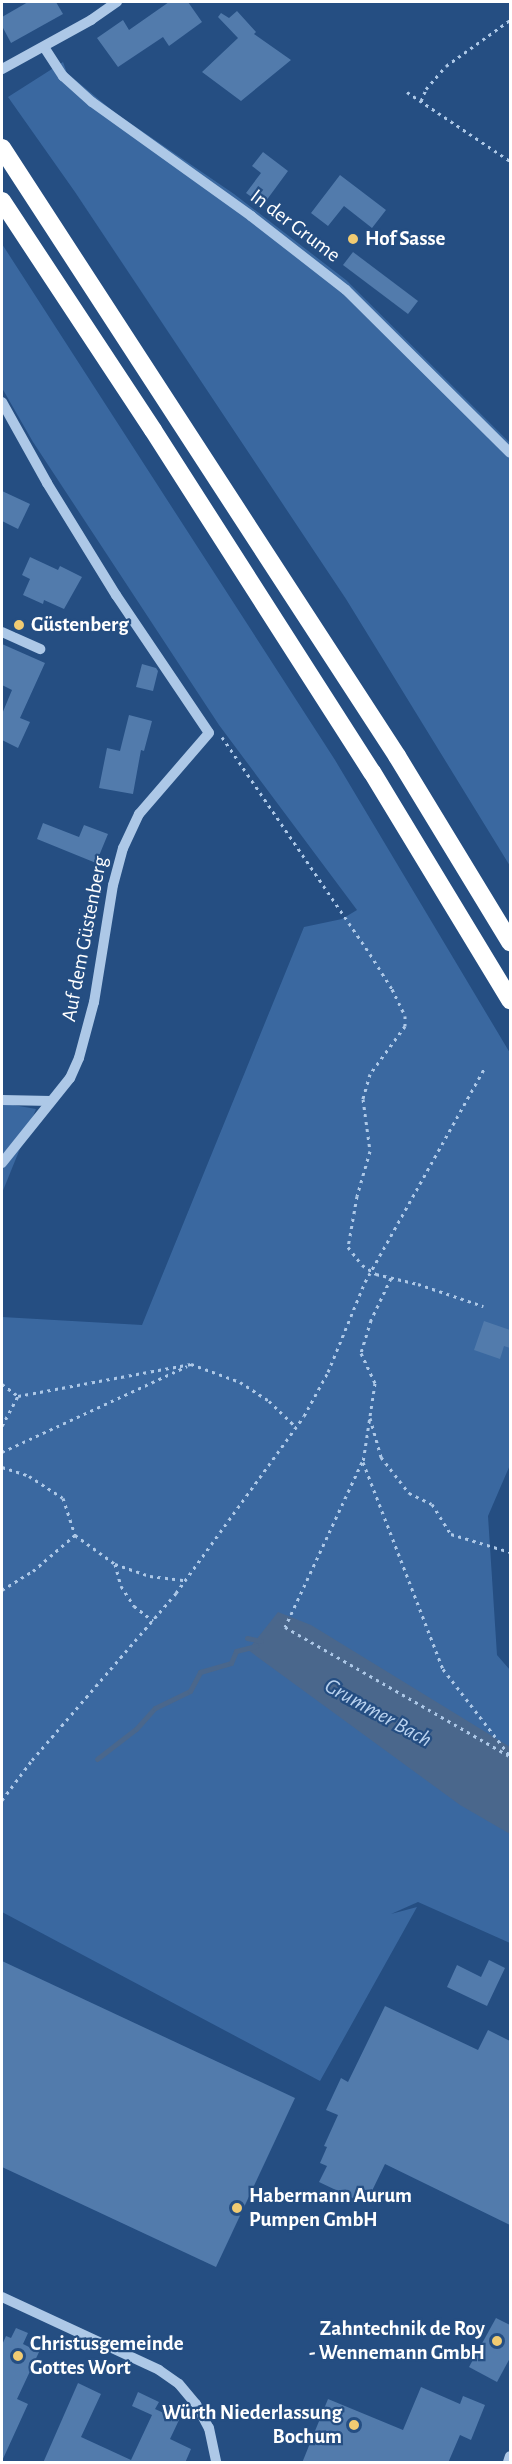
<!DOCTYPE html>
<meta charset="utf-8">
<style>
body{margin:0}
#map{position:relative;width:512px;height:2464px;overflow:hidden;background:#254e82;font-family:"Alegreya Sans",sans-serif}
div>[style]{position:absolute}
.green>*{inset:0;background:#3a68a0}
.water>*{inset:0;background:#4a678c}
.stream>*{height:5px;margin:-2.5px;padding:0 2.5px;transform-origin:2.5px;border-radius:2.5px;background:#4a678c}
.building>*{inset:0;background:#527bac}
.path>*{height:3px;margin-top:-1.5px;transform-origin:0;background:repeating-linear-gradient(90deg,#adc8e7 0 3px,transparent 0 7.5px)}
.minor>*{height:10px;margin:-5px;padding:0 5px;transform-origin:5px;border-radius:5px;background:#adc8e7}
.highway>*{height:18px;margin:-9px;padding:0 9px;transform-origin:9px;border-radius:9px;background:#fff}
.dots>*{width:16px;height:16px;translate:-50% -50%;box-sizing:border-box;border:3px solid #254e82;border-radius:50%}
span{translate:-50% -50%;white-space:nowrap;text-align:center;line-height:1.15;-webkit-text-stroke:4.5px #254e82;paint-order:stroke}
.street-label{font-size:21px;color:#fff}
.poi-label{font-size:21px;color:#fff;font-weight:700}
.left{translate:0 -50%;text-align:left}
.right{translate:-100% -50%;text-align:right}
.water-label{font-size:22px;color:#b9d2ef;font-style:italic}
.frame{position:absolute;inset:0;border:3px solid #fff;pointer-events:none}
</style>
<div id="map">
<div class="green">
<i style="clip-path:polygon(63px 62px,67px 73px,114px 112px,234px 194px,346px 280px,510px 443px,510px 866px,346px 599px,75px 192px,8px 97px)"></i>
<i style="clip-path:polygon(2px 244px,335px 760px,510px 1053px,510px 1465px,488px 1516px,497px 1655px,510px 1670px,510px 1943px,418px 1902px,391px 1914px,417px 1907px,320px 2081px,2px 1912px,2px 1317px,142px 1325px,304px 927px,342px 919px,357px 910px,219px 725px,33px 442px,2px 388px)"></i>
<i style="clip-path:polygon(2px 1103px,36px 1109px,2px 1193px)"></i>
</div>
<div class="water">
<i style="clip-path:polygon(278px 1612px,311px 1625px,510px 1747px,510px 1834px,460px 1805px,248px 1650px)"></i>
</div>
<div class="stream">
<i style="left:247px;top:1638px;width:14px;rotate:12deg"></i>
<i style="left:97px;top:1759px;width:49px;rotate:-37.6deg"></i>
<i style="left:136px;top:1729px;width:28px;rotate:-48deg"></i>
<i style="left:155px;top:1708px;width:39px;rotate:-26deg"></i>
<i style="left:190px;top:1691px;width:21px;rotate:-62deg"></i>
<i style="left:200px;top:1672px;width:32px;rotate:-16deg"></i>
<i style="left:231px;top:1663px;width:13px;rotate:-67deg"></i>
<i style="left:236px;top:1651px;width:21px;rotate:-14deg"></i>
</div>
<div class="building">
<i style="clip-path:polygon(28px 2px,56px 2px,63px 14px,11px 43px,2px 26px,2px 17px)"></i>
<i style="clip-path:polygon(169px 2px,188px 2px,202px 22px,169px 46px,163px 37px,118px 67px,97px 38px,123px 20px,129px 30px)"></i>
<i style="clip-path:polygon(237px 11px,256px 32px,254px 34px,291px 60px,241px 101px,202px 72px,238px 38px,218px 17px,221px 13px,229px 18px)"></i>
<i style="clip-path:polygon(263px 152px,288px 171px,263px 205px,246px 193px,261px 173px,252px 166px)"></i>
<i style="clip-path:polygon(340px 175px,386px 210px,372px 228px,344px 206px,328px 226px,311px 213px)"></i>
<i style="clip-path:polygon(353px 252px,418px 301px,408px 314px,343px 265px)"></i>
<i style="clip-path:polygon(2px 491px,30px 504px,18px 529px,2px 521px)"></i>
<i style="clip-path:polygon(30px 557px,58px 570px,60px 566px,82px 577px,64px 609px,44px 600px,43px 604px,23px 595px,30px 579px,22px 575px)"></i>
<i style="clip-path:polygon(2px 644px,45px 663px,20px 718px,30px 722px,18px 748px,2px 740px,2px 714px,12px 690px,2px 685px)"></i>
<i style="clip-path:polygon(142px 664px,156px 668px,158px 671px,153px 691px,136px 687px)"></i>
<i style="clip-path:polygon(129px 715px,152px 721px,144px 751px,141px 750px,133px 794px,99px 788px,107px 748px,120px 751px)"></i>
<i style="clip-path:polygon(43px 823px,79px 837px,84px 825px,108px 834px,96px 863px,37px 839px)"></i>
<i style="clip-path:polygon(484px 1321px,510px 1330px,510px 1348px,504px 1346px,500px 1359px,474px 1350px)"></i>
<i style="clip-path:polygon(489px 1960px,505px 1968px,487px 2006px,447px 1987px,457px 1965px,481px 1977px)"></i>
<i style="clip-path:polygon(2px 1961px,295px 2098px,216px 2267px,2px 2167px)"></i>
<i style="clip-path:polygon(385px 2006px,478px 2050px,488px 2030px,510px 2041px,510px 2225px,385px 2164px,370px 2195px,363px 2192px,359px 2201px,319px 2182px,327px 2166px,320px 2163px,327px 2147px,324px 2146px,338px 2115px,326px 2110px,341px 2078px,348px 2082px)"></i>
<i style="clip-path:polygon(496px 2318px,510px 2325px,510px 2358px,497px 2382px,469px 2367px)"></i>
<i style="clip-path:polygon(16px 2328px,28px 2333px,23px 2344px,39px 2352px,17px 2399px,28px 2404px,2px 2461px,2px 2345px,6px 2336px,11px 2338px)"></i>
<i style="clip-path:polygon(78px 2383px,101px 2394px,81px 2437px,131px 2460px,152px 2415px,132px 2406px,138px 2392px,159px 2402px,155px 2409px,179px 2420px,170px 2439px,191px 2449px,185px 2463px,43px 2463px)"></i>
<i style="clip-path:polygon(421px 2387px,460px 2404px,463px 2396px,485px 2405px,471px 2440px,460px 2435px,448px 2463px,302px 2463px,328px 2399px,403px 2430px)"></i>
</div>
<div class="path">
<i style="left:407px;top:92px;width:124px;rotate:33.8deg"></i>
<i style="left:421px;top:101px;width:13px;rotate:-67deg"></i>
<i style="left:426px;top:89px;width:30px;rotate:-49deg"></i>
<i style="left:446px;top:66px;width:79px;rotate:-35.7deg"></i>
<i style="left:222px;top:737px;width:263px;rotate:55.7deg"></i>
<i style="left:370px;top:954px;width:41px;rotate:57.8deg"></i>
<i style="left:392px;top:989px;width:30px;rotate:64deg"></i>
<i style="left:405px;top:1016px;width:10px;rotate:90deg"></i>
<i style="left:405px;top:1026px;width:59px;rotate:126.1deg"></i>
<i style="left:370px;top:1074px;width:26px;rotate:106deg"></i>
<i style="left:363px;top:1099px;width:52px;rotate:82.3deg"></i>
<i style="left:370px;top:1151px;width:47px;rotate:106.1deg"></i>
<i style="left:357px;top:1196px;width:52px;rotate:100deg"></i>
<i style="left:348px;top:1247px;width:23px;rotate:52deg"></i>
<i style="left:362px;top:1265px;width:17px;rotate:33deg"></i>
<i style="left:376px;top:1274px;width:43px;rotate:13.4deg"></i>
<i style="left:418px;top:1284px;width:69px;rotate:18.7deg"></i>
<i style="left:391px;top:1278px;width:47px;rotate:115.5deg"></i>
<i style="left:371px;top:1320px;width:34px;rotate:107deg"></i>
<i style="left:361px;top:1353px;width:33px;rotate:65deg"></i>
<i style="left:375px;top:1383px;width:80px;rotate:98.6deg"></i>
<i style="left:363px;top:1462px;width:222px;rotate:68.9deg"></i>
<i style="left:443px;top:1669px;width:110px;rotate:52.4deg"></i>
<i style="left:2px;top:1384px;width:20px;rotate:37deg"></i>
<i style="left:18px;top:1396px;width:176px;rotate:-10.5deg"></i>
<i style="left:191px;top:1364px;width:52px;rotate:20.2deg"></i>
<i style="left:240px;top:1382px;width:35px;rotate:33deg"></i>
<i style="left:269px;top:1401px;width:37px;rotate:44deg"></i>
<i style="left:370px;top:1418px;width:41px;rotate:74.2deg"></i>
<i style="left:381px;top:1457px;width:46px;rotate:52.1deg"></i>
<i style="left:409px;top:1493px;width:25px;rotate:26deg"></i>
<i style="left:432px;top:1504px;width:36px;rotate:58deg"></i>
<i style="left:451px;top:1534px;width:62px;rotate:17deg"></i>
<i style="left:2px;top:1426px;width:34px;rotate:-62deg"></i>
<i style="left:2px;top:1452px;width:204px;rotate:-24.9deg"></i>
<i style="left:362px;top:1462px;width:182px;rotate:115deg"></i>
<i style="left:285px;top:1627px;width:258px;rotate:29.9deg"></i>
<i style="left:2px;top:1467px;width:28px;rotate:18deg"></i>
<i style="left:29px;top:1476px;width:40px;rotate:32.9deg"></i>
<i style="left:63px;top:1498px;width:39px;rotate:72deg"></i>
<i style="left:75px;top:1535px;width:49px;rotate:35.9deg"></i>
<i style="left:115px;top:1564px;width:23px;rotate:75deg"></i>
<i style="left:121px;top:1586px;width:24px;rotate:57deg"></i>
<i style="left:134px;top:1606px;width:24px;rotate:38deg"></i>
<i style="left:115px;top:1564px;width:37px;rotate:19deg"></i>
<i style="left:150px;top:1576px;width:35px;rotate:7deg"></i>
<i style="left:2px;top:1590px;width:36px;rotate:-32deg"></i>
<i style="left:33px;top:1571px;width:55px;rotate:-40.6deg"></i>
<i style="left:2px;top:1800px;width:50px;rotate:-53.1deg"></i>
<i style="left:32px;top:1760px;width:221px;rotate:-49.2deg"></i>
<i style="left:176px;top:1593px;width:218px;rotate:-54.1deg"></i>
<i style="left:304px;top:1416px;width:50px;rotate:-61.4deg"></i>
<i style="left:328px;top:1372px;width:97px;rotate:-67.7deg"></i>
<i style="left:365px;top:1282px;width:244px;rotate:-60.8deg"></i>
</div>
<div class="minor">
<i style="left:44px;top:47px;width:35px;rotate:57deg"></i>
<i style="left:63px;top:76px;width:39px;rotate:42deg"></i>
<i style="left:92px;top:102px;width:196px;rotate:35.6deg"></i>
<i style="left:251px;top:216px;width:120px;rotate:37.9deg"></i>
<i style="left:346px;top:290px;width:231px;rotate:44.8deg"></i>
<i style="left:2px;top:69px;width:102px;rotate:-28.8deg"></i>
<i style="left:91px;top:20px;width:32px;rotate:-35deg"></i>
<i style="left:2px;top:402px;width:93px;rotate:60.9deg"></i>
<i style="left:47px;top:483px;width:132px;rotate:58.4deg"></i>
<i style="left:116px;top:595px;width:166px;rotate:56deg"></i>
<i style="left:209px;top:733px;width:107px;rotate:130.8deg"></i>
<i style="left:139px;top:814px;width:38px;rotate:115deg"></i>
<i style="left:123px;top:848px;width:38px;rotate:105deg"></i>
<i style="left:113px;top:885px;width:119px;rotate:99.2deg"></i>
<i style="left:94px;top:1002px;width:58px;rotate:105deg"></i>
<i style="left:79px;top:1058px;width:22px;rotate:114deg"></i>
<i style="left:70px;top:1078px;width:109px;rotate:128.7deg"></i>
<i style="left:2px;top:632px;width:42px;rotate:24.1deg"></i>
<i style="left:2px;top:1100px;width:49px;rotate:1.2deg"></i>
<i style="left:2px;top:2297px;width:173px;rotate:24.9deg"></i>
<i style="left:159px;top:2370px;width:24px;rotate:35deg"></i>
<i style="left:179px;top:2384px;width:26px;rotate:50deg"></i>
<i style="left:196px;top:2404px;width:27px;rotate:62deg"></i>
<i style="left:209px;top:2428px;width:35px;rotate:78deg"></i>
<i style="left:508px;top:2462px;width:6px;rotate:-72deg"></i>
</div>
<div class="highway">
<i style="left:2px;top:148px;width:725px;rotate:56.99deg"></i>
<i style="left:397px;top:756px;width:218px;rotate:58.7deg"></i>
<i style="left:2px;top:201px;width:274px;rotate:56.6deg"></i>
<i style="left:153px;top:430px;width:406px;rotate:57.4deg"></i>
<i style="left:372px;top:772px;width:267px;rotate:58.8deg"></i>
</div>
<div class="dots">
<i style="left:353px;top:239px;background:#f1cb72"></i>
<i style="left:19px;top:625px;background:#f1cb72"></i>
<i style="left:237px;top:2208px;background:#f1cb72"></i>
<i style="left:497px;top:2341px;background:#f1cb72"></i>
<i style="left:18px;top:2356px;background:#f1cb72"></i>
<i style="left:354px;top:2425px;background:#f1cb72"></i>
</div>
<div class="street-label">
<span style="left:295px;top:226px;rotate:37deg">In der Grume</span>
<span style="left:85px;top:939px;rotate:-79deg">Auf dem Güstenberg</span>
</div>
<div class="poi-label">
<span class="left" style="left:365px;top:239px">Hof Sasse</span>
<span class="left" style="left:31px;top:625px">Güstenberg</span>
<span class="left" style="left:249px;top:2208px">Habermann Aurum<br>Pumpen GmbH</span>
<span class="right" style="left:485px;top:2341px">Zahntechnik de Roy<br>- Wennemann GmbH</span>
<span class="left" style="left:30px;top:2356px">Christusgemeinde<br>Gottes Wort</span>
<span class="right" style="left:342px;top:2425px">Würth Niederlassung<br>Bochum</span>
</div>
<div class="water-label">
<span style="left:378px;top:1713px;rotate:29deg">Grummer Bach</span>
</div>
<div class="frame"></div>
</div>
